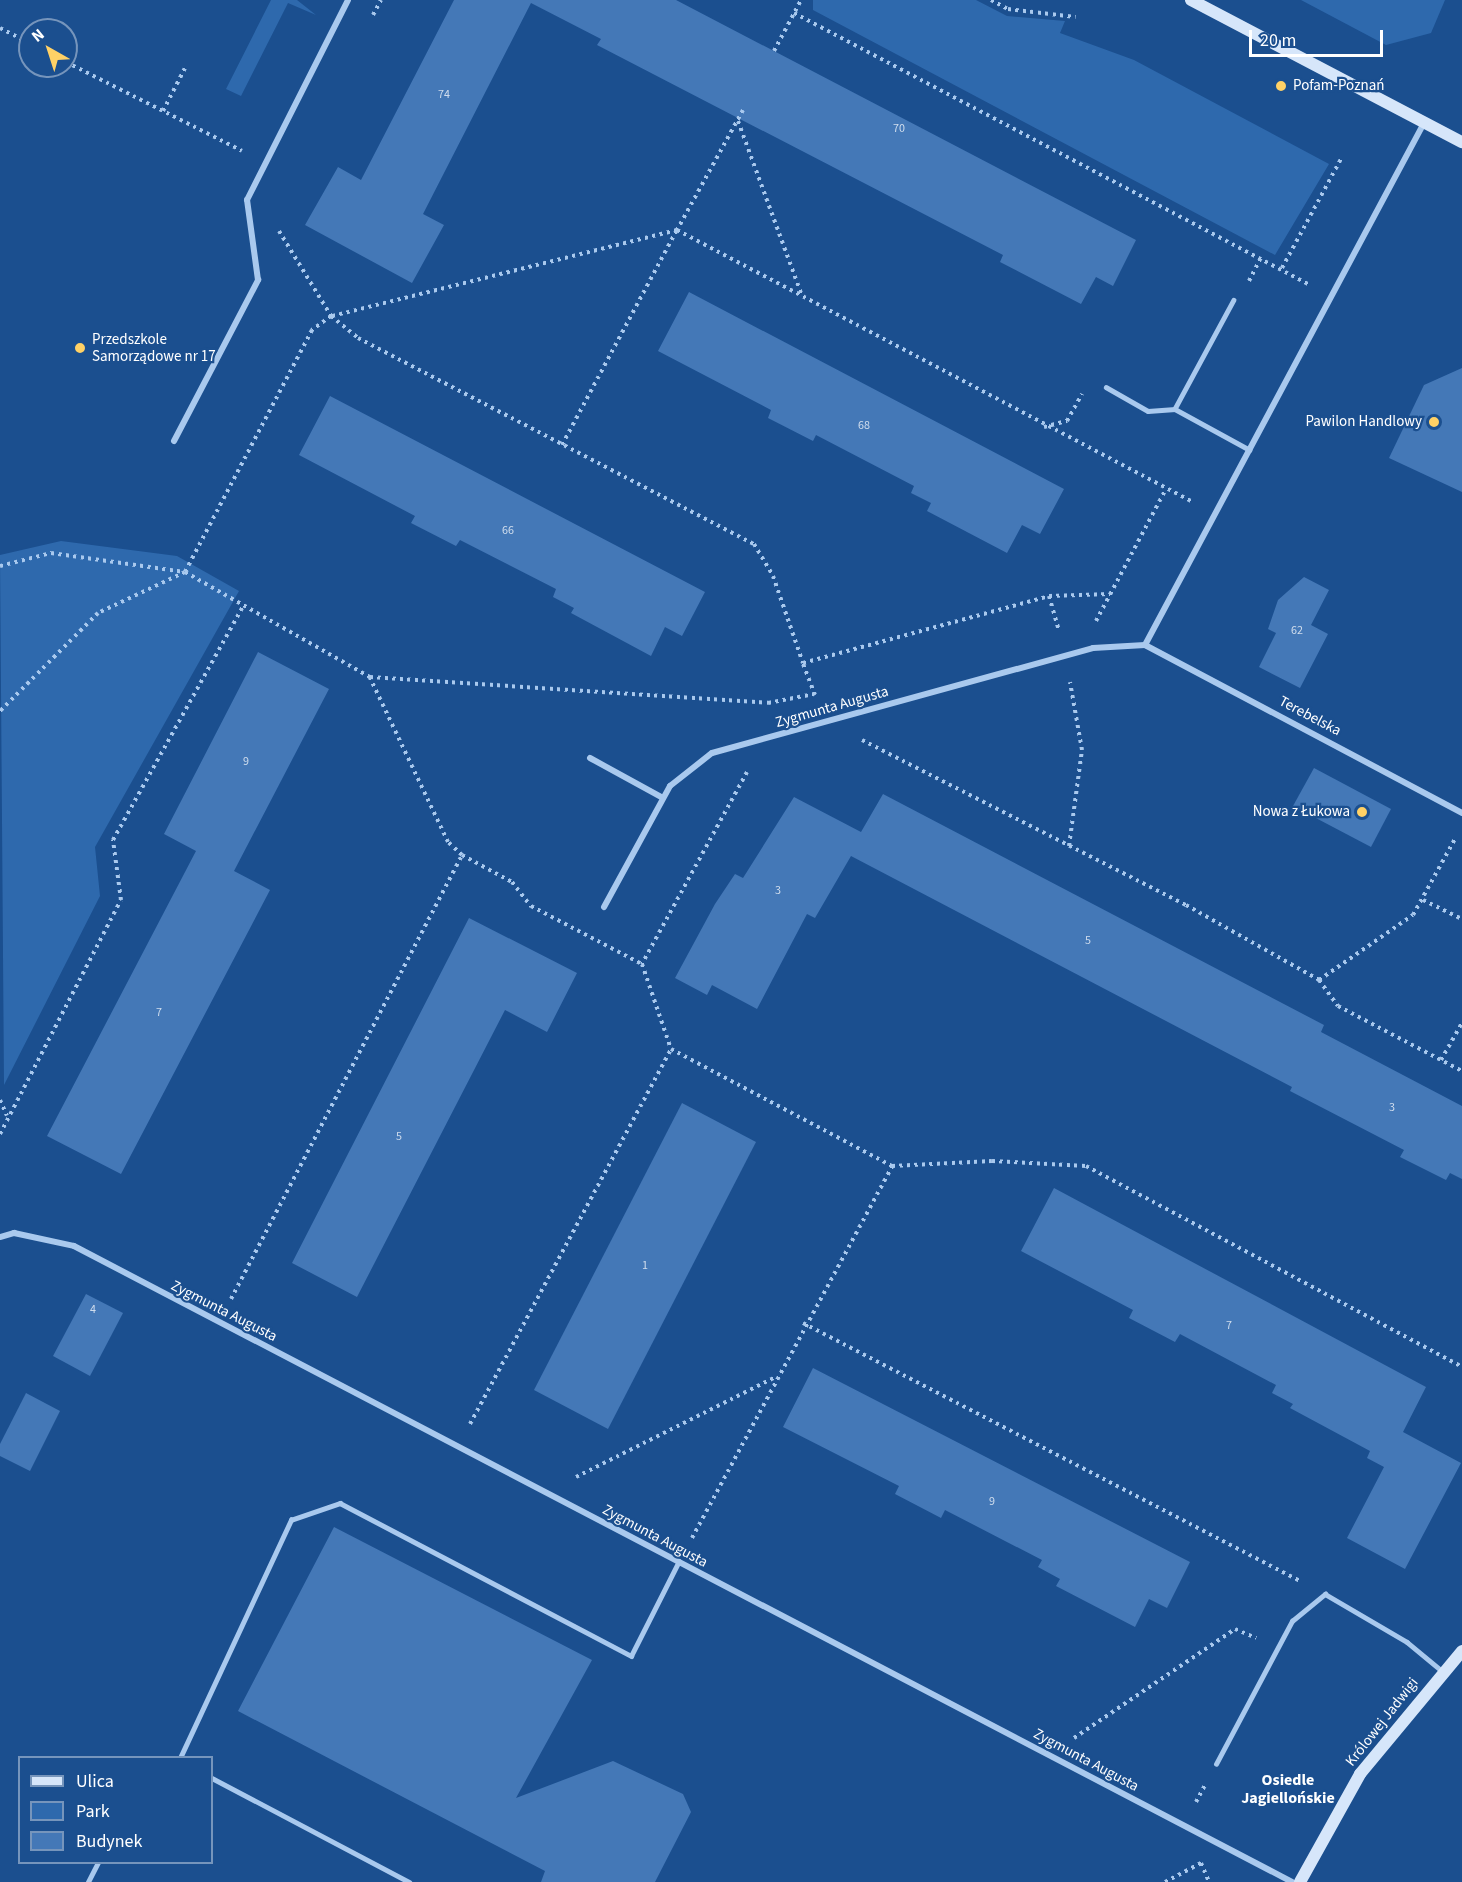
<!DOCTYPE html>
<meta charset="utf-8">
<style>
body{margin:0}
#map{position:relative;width:1462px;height:1882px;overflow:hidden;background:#1b4f8f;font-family:"Source Sans 3",sans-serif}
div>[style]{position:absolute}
.green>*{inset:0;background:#2e69ad}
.building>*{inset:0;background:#4478b7}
.path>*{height:4px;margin-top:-2px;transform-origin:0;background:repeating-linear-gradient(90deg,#a9c9ee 0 3px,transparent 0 7.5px)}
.lane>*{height:4.5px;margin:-2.25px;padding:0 2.25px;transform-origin:2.25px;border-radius:2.25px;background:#a9c9ee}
.street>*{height:6px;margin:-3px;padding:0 3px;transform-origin:3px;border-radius:3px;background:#a9c9ee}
.secondary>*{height:12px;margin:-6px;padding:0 6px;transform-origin:6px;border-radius:6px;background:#d6e6fa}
.dots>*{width:16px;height:16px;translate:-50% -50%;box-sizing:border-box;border:3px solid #1b4f8f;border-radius:50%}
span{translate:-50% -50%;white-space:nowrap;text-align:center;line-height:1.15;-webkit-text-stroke:4.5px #1b4f8f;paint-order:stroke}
.number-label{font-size:12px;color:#d0dded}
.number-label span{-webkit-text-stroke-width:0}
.poi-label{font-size:15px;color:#fff}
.left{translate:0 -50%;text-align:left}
.right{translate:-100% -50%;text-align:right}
.street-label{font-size:15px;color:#fff}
.neighbourhood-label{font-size:16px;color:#fff;font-weight:700}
.legend{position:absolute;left:18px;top:1756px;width:195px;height:108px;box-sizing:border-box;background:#1b4f8f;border:2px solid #7695bc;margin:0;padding:8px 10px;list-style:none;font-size:18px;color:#fff}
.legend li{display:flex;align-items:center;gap:12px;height:30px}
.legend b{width:30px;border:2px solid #7695bc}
.north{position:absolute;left:18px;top:18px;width:60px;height:60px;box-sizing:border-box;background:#1b4f8f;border:2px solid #7695bc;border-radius:50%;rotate:321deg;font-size:16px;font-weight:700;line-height:24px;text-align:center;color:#fff}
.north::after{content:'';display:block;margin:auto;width:21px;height:27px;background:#ffd166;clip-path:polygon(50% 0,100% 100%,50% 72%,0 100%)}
.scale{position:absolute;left:1249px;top:30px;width:134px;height:27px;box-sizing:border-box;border:3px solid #fff;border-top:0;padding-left:8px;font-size:18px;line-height:21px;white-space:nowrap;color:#fff;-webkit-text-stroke:4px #1b4f8f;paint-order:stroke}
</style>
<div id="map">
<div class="green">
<i style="clip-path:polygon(271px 0,297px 0,316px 15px,288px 3px,241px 96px,226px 89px)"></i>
<i style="clip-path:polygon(813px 0,976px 0,1007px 16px,1065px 21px,1060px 33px,1134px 60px,1329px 164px,1275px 255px,813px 10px)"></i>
<i style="clip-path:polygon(1301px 0,1445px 0,1431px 33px,1386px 45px)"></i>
<i style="clip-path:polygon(61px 541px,177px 556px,239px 591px,95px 847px,100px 896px,4px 1085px,0 555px)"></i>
</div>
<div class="building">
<i style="clip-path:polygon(454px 0,676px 0,1136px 240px,1113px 286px,1096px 277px,1081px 304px,1000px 262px,1003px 255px,597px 45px,601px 39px,531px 3px,423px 214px,444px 225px,412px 283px,305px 225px,338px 167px,361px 180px)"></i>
<i style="clip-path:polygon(689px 292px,1064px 489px,1040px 534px,1022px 525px,1007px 553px,927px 511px,931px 503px,911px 493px,914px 486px,816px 435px,813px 441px,768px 418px,771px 410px,658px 351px)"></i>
<i style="clip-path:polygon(1462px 368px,1462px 492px,1389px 458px,1424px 385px)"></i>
<i style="clip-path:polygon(330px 396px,705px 592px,682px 636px,665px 627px,651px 656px,571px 613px,574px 608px,553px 597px,556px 589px,460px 540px,456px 546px,411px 523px,415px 516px,299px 455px)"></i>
<i style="clip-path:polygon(1304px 577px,1329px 590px,1311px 625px,1328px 634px,1300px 688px,1259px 667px,1276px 633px,1268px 629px,1278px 600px)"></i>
<i style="clip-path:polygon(258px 652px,329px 689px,234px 871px,270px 890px,121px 1174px,47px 1136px,196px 851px,164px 834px)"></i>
<i style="clip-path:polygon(1314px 768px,1391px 809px,1371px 847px,1293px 806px)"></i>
<i style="clip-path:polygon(883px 794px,1324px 1025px,1321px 1032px,1462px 1106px,1462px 1179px,1450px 1173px,1446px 1180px,1400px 1157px,1404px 1150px,1290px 1091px,1292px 1087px,851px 856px,815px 918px,807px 914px,757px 1009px,712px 985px,707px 995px,675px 978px,715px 904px,735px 874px,743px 878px,794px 797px,861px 832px)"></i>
<i style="clip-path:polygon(469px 918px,577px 973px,547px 1032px,505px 1010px,357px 1297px,292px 1263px)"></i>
<i style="clip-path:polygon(682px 1103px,756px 1142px,608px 1429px,534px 1390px)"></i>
<i style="clip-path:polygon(1054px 1188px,1426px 1387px,1403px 1432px,1461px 1463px,1405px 1569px,1347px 1538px,1384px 1467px,1367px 1458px,1370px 1451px,1290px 1408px,1293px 1404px,1272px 1393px,1276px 1385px,1180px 1334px,1175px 1342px,1129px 1318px,1133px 1310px,1021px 1251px)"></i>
<i style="clip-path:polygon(86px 1294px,123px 1313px,90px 1376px,53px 1356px)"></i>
<i style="clip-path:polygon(813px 1368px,1190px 1562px,1167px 1608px,1149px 1599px,1135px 1627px,1056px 1586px,1060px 1579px,1038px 1567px,1042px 1560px,945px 1510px,941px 1518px,895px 1494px,899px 1486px,783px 1427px)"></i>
<i style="clip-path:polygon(26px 1393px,60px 1411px,30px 1471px,0 1456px,0 1444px)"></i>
<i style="clip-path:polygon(334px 1527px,592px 1660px,516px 1798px,613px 1761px,683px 1794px,691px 1812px,655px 1882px,541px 1882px,545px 1871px,238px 1711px)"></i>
</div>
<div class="path">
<i style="left:991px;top:0;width:19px;rotate:28deg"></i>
<i style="left:1008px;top:9px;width:68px;rotate:6.7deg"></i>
<i style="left:794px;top:13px;width:581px;rotate:27.8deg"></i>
<i style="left:373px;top:15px;width:17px;rotate:-62deg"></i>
<i style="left:0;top:28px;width:34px;rotate:27deg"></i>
<i style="left:774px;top:51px;width:58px;rotate:-62.1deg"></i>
<i style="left:66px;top:62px;width:197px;rotate:26.8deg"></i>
<i style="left:743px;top:110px;width:137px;rotate:118.8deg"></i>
<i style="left:677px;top:230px;width:357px;rotate:166deg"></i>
<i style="left:331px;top:316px;width:24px;rotate:144deg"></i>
<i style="left:312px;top:330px;width:273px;rotate:117.7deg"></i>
<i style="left:185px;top:572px;width:213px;rotate:29.6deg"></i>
<i style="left:370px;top:677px;width:399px;rotate:3.7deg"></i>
<i style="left:768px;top:703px;width:47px;rotate:-11.1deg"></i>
<i style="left:163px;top:111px;width:48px;rotate:-62.9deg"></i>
<i style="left:738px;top:121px;width:186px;rotate:69.9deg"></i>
<i style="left:279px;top:231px;width:100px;rotate:58.5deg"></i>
<i style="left:331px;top:316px;width:35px;rotate:39deg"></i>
<i style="left:358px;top:338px;width:446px;rotate:27.5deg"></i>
<i style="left:754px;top:544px;width:37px;rotate:59deg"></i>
<i style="left:773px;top:576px;width:92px;rotate:71deg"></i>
<i style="left:1282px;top:268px;width:126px;rotate:-61.6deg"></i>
<i style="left:1249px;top:281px;width:27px;rotate:-63deg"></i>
<i style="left:1044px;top:427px;width:24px;rotate:-15deg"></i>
<i style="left:1067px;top:421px;width:31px;rotate:-61deg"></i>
<i style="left:562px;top:445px;width:244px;rotate:-61.9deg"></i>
<i style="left:677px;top:230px;width:581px;rotate:27.8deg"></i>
<i style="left:0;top:566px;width:53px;rotate:-14.3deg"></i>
<i style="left:51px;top:553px;width:135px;rotate:8.1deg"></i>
<i style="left:185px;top:572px;width:96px;rotate:154.8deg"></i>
<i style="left:98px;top:613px;width:139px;rotate:135deg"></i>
<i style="left:1049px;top:596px;width:61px;rotate:-1.9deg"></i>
<i style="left:1096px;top:621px;width:149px;rotate:-62.1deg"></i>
<i style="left:815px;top:695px;width:34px;rotate:-111deg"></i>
<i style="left:803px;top:663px;width:255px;rotate:-15.2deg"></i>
<i style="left:1049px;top:596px;width:36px;rotate:74deg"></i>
<i style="left:862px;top:740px;width:364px;rotate:27deg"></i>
<i style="left:1186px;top:905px;width:153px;rotate:29.4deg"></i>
<i style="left:1319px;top:980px;width:32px;rotate:54deg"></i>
<i style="left:1338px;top:1006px;width:140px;rotate:27.7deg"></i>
<i style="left:747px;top:772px;width:219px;rotate:118.7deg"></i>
<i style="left:642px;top:964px;width:90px;rotate:71.2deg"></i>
<i style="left:671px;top:1049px;width:250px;rotate:27.9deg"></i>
<i style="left:892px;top:1166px;width:100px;rotate:-2.9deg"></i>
<i style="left:992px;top:1161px;width:94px;rotate:3deg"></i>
<i style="left:1086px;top:1166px;width:426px;rotate:28.1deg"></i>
<i style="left:1069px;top:846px;width:97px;rotate:-82.3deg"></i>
<i style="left:1082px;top:750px;width:69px;rotate:-100deg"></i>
<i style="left:462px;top:855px;width:57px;rotate:28.4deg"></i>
<i style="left:512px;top:882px;width:31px;rotate:52deg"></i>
<i style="left:531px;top:906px;width:125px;rotate:27.6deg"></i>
<i style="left:1423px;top:900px;width:43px;rotate:26deg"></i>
<i style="left:1319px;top:980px;width:114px;rotate:-34.7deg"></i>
<i style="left:1413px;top:915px;width:89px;rotate:-61.1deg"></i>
<i style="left:1441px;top:1060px;width:43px;rotate:-60.4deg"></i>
<i style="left:0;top:1100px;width:17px;rotate:66deg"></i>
<i style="left:0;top:1134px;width:263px;rotate:-62.7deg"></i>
<i style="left:121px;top:900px;width:61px;rotate:-97.6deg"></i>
<i style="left:113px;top:840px;width:268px;rotate:-60.9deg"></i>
<i style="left:231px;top:1299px;width:500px;rotate:-62.51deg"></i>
<i style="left:462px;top:855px;width:19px;rotate:-137deg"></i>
<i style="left:448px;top:842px;width:182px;rotate:-115.4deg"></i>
<i style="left:803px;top:1323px;width:560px;rotate:27.43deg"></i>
<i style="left:470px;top:1424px;width:425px;rotate:-61.8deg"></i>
<i style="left:576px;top:1477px;width:221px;rotate:-26.6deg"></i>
<i style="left:692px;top:1538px;width:422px;rotate:-61.7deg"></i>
<i style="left:1074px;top:1738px;width:194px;rotate:-34.1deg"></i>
<i style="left:1235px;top:1629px;width:23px;rotate:23deg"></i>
<i style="left:1196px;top:1802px;width:19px;rotate:-62deg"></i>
<i style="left:1165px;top:1882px;width:41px;rotate:-27.8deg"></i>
<i style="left:1201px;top:1863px;width:21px;rotate:67deg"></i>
</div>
<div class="lane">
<i style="left:1234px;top:300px;width:124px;rotate:118.4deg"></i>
<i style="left:1175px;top:409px;width:85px;rotate:28.7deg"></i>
<i style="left:1106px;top:387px;width:48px;rotate:29.7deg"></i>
<i style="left:1148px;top:411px;width:27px;rotate:-4deg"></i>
<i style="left:180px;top:1758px;width:263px;rotate:-65deg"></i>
<i style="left:291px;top:1520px;width:52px;rotate:-19.1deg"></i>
<i style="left:340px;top:1503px;width:329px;rotate:27.7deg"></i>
<i style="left:631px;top:1656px;width:106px;rotate:-63.2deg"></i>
<i style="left:1216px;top:1764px;width:162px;rotate:-62deg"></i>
<i style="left:1292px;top:1621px;width:43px;rotate:-39.3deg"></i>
<i style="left:1325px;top:1594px;width:95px;rotate:30.3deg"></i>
<i style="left:1407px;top:1642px;width:45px;rotate:39.6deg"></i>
<i style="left:212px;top:1778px;width:223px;rotate:27.8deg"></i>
<i style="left:88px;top:1882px;width:22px;rotate:-63deg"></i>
</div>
<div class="street">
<i style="left:174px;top:441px;width:182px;rotate:-62.4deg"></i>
<i style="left:258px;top:280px;width:81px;rotate:-97.8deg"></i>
<i style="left:247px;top:200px;width:224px;rotate:-63.2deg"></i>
<i style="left:1145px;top:645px;width:592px;rotate:-61.88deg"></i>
<i style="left:1145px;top:645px;width:359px;rotate:27.9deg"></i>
<i style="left:590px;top:758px;width:83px;rotate:28.7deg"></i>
<i style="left:604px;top:907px;width:138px;rotate:-61.4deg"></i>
<i style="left:670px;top:786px;width:53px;rotate:-38.2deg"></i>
<i style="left:712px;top:753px;width:395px;rotate:-15.4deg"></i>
<i style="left:1093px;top:648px;width:52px;rotate:-3.3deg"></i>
<i style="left:0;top:1237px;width:15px;rotate:-16deg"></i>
<i style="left:14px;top:1233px;width:61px;rotate:12.2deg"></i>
<i style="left:74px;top:1246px;width:1374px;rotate:27.57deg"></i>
</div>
<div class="secondary">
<i style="left:1191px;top:0;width:306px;rotate:27.7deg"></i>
<i style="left:1300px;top:1882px;width:124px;rotate:-60.9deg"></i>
<i style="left:1360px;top:1774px;width:160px;rotate:-50.3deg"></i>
</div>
<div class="dots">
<i style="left:1281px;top:86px;background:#ffd166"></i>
<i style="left:80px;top:348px;background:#ffd166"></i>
<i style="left:1434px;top:422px;background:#ffd166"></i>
<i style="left:1362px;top:812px;background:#ffd166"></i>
</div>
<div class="number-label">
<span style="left:444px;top:95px">74</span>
<span style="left:899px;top:129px">70</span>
<span style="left:864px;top:426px">68</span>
<span style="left:508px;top:531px">66</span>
<span style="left:1297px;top:631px">62</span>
<span style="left:246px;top:762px">9</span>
<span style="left:778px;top:891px">3</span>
<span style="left:1088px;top:941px">5</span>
<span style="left:159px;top:1013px">7</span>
<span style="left:1392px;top:1108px">3</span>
<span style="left:399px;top:1137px">5</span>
<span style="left:645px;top:1266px">1</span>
<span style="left:93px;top:1310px">4</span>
<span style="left:1229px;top:1326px">7</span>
<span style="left:992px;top:1502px">9</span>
</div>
<div class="poi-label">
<span class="left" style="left:1293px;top:86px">Pofam-Poznań</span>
<span class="left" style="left:92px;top:348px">Przedszkole<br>Samorządowe nr 17</span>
<span class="right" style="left:1422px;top:422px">Pawilon Handlowy</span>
<span class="right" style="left:1350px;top:812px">Nowa z Łukowa</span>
</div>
<div class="street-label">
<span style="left:832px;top:707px;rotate:-16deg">Zygmunta Augusta</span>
<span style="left:1310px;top:716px;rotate:28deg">Terebelska</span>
<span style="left:224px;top:1311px;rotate:27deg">Zygmunta Augusta</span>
<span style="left:655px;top:1536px;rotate:28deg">Zygmunta Augusta</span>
<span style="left:1382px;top:1722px;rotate:-52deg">Królowej Jadwigi</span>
<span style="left:1086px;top:1760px;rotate:28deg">Zygmunta Augusta</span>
</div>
<div class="neighbourhood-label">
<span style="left:1288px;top:1789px">Osiedle<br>Jagiellońskie</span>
</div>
<ul class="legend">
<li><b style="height:8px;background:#d6e6fa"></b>Ulica</li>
<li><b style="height:16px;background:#2e69ad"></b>Park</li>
<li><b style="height:16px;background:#4478b7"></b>Budynek</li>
</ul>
<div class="north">N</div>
<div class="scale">20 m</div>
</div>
